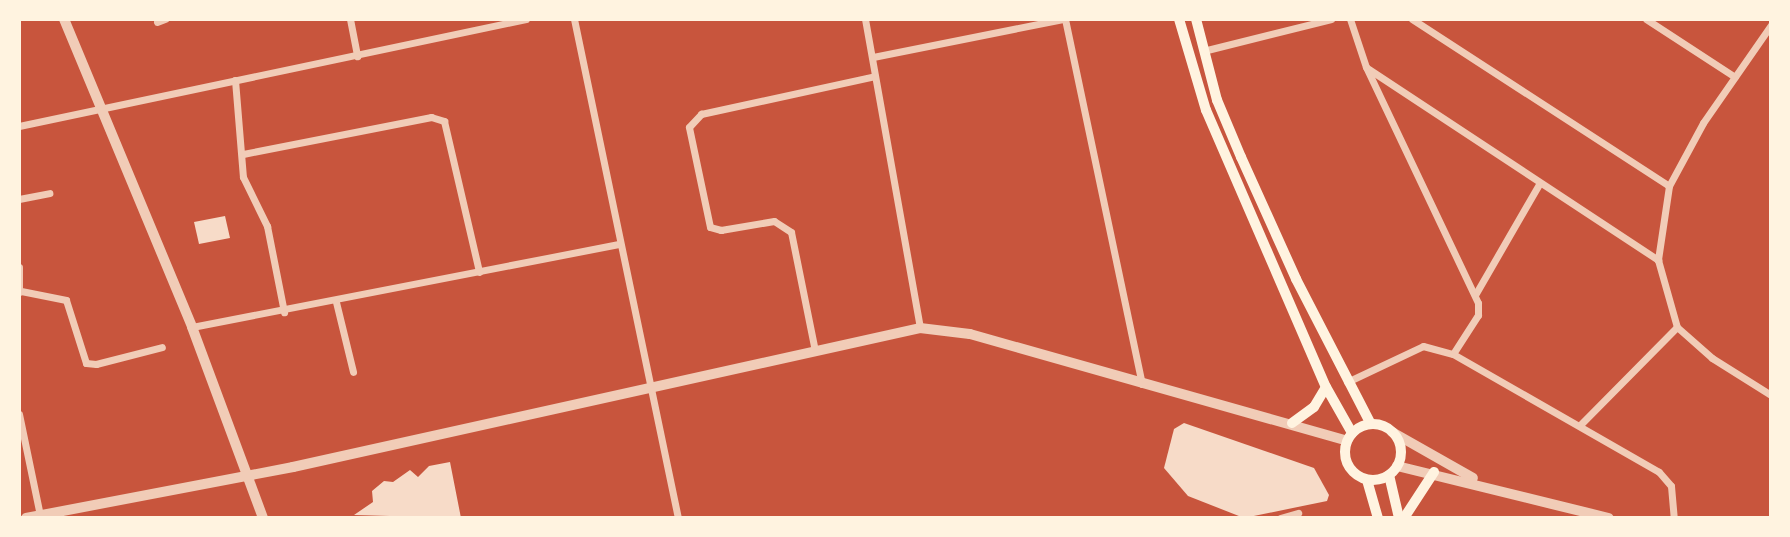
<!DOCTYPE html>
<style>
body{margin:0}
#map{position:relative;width:1790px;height:537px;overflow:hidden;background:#c8553d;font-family:Signika,sans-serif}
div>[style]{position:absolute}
.building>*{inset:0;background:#f7dbc8}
.minor>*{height:7px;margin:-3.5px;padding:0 3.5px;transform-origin:3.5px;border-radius:3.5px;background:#f1ccb7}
.tertiary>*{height:10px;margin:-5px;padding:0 5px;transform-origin:5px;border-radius:5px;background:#f1ccb7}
.secondary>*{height:10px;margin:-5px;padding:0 5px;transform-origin:5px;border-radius:5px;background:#fff3e0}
.secondary>.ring{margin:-5px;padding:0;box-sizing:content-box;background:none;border:10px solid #fff3e0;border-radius:50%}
span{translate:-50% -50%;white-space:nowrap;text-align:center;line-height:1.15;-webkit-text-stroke:7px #fff3e0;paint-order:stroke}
.frame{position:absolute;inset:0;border:21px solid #fff3e0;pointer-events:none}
</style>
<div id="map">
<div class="building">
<i style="clip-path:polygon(225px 216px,230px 238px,199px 244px,194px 222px)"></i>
<i style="clip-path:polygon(1184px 423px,1314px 468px,1329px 495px,1327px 501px,1244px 518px,1188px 496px,1164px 468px,1174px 429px)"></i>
<i style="clip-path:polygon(450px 462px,461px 518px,354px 515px,373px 502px,372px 491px,384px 481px,393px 482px,410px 470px,418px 477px,429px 466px)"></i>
</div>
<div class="minor">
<i style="left:350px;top:19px;width:38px;rotate:79deg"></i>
<i style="left:574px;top:19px;width:510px;rotate:78.23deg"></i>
<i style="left:865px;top:19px;width:314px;rotate:79.9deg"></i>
<i style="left:1065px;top:19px;width:373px;rotate:78.1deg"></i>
<i style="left:1350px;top:19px;width:51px;rotate:71.6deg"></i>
<i style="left:1366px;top:67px;width:261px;rotate:64.6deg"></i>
<i style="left:1478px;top:303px;width:12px;rotate:90deg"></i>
<i style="left:1478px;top:315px;width:46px;rotate:122.7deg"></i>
<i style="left:1412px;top:19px;width:306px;rotate:33deg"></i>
<i style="left:1646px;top:19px;width:106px;rotate:33.1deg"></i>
<i style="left:157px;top:22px;width:9px;rotate:-21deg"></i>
<i style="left:1771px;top:25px;width:119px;rotate:124.8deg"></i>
<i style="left:1703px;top:123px;width:72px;rotate:118.4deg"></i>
<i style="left:1669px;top:186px;width:75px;rotate:98.5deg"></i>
<i style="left:1658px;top:260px;width:70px;rotate:74.2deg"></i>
<i style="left:1677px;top:327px;width:47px;rotate:41.5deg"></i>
<i style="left:1712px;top:358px;width:70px;rotate:32.1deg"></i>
<i style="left:1203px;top:51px;width:132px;rotate:-14deg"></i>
<i style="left:873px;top:57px;width:195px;rotate:-11.3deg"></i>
<i style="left:1367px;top:68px;width:349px;rotate:33.4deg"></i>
<i style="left:235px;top:80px;width:97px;rotate:85.3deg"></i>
<i style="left:243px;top:177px;width:55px;rotate:63.9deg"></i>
<i style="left:267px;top:226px;width:88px;rotate:78.8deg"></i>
<i style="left:19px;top:126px;width:518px;rotate:-11.92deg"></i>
<i style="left:243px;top:154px;width:192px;rotate:-11.1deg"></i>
<i style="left:431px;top:117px;width:14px;rotate:17deg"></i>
<i style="left:444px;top:121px;width:155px;rotate:76.9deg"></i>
<i style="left:19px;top:199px;width:31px;rotate:-11deg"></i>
<i style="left:19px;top:267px;width:25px;rotate:90deg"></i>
<i style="left:21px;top:291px;width:46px;rotate:11.3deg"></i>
<i style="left:66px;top:300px;width:66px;rotate:72.4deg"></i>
<i style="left:86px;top:363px;width:10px;rotate:6deg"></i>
<i style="left:96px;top:364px;width:68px;rotate:-14.4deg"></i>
<i style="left:1475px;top:295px;width:128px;rotate:-60deg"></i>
<i style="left:336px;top:302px;width:72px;rotate:76.3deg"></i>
<i style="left:192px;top:327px;width:436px;rotate:-11deg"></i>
<i style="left:815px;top:351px;width:121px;rotate:-101.4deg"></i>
<i style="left:791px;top:232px;width:20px;rotate:-147deg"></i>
<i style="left:774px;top:221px;width:54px;rotate:170.4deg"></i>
<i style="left:721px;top:230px;width:11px;rotate:-165deg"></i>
<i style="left:710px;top:227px;width:102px;rotate:-101.9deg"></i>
<i style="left:689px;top:127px;width:18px;rotate:-47deg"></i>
<i style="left:701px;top:114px;width:178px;rotate:-12.3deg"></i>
<i style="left:1347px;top:382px;width:84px;rotate:-25.3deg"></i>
<i style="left:1423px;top:346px;width:31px;rotate:15deg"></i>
<i style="left:1453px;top:354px;width:237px;rotate:29.8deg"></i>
<i style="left:1659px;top:472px;width:18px;rotate:49deg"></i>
<i style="left:1671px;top:486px;width:32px;rotate:85deg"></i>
<i style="left:19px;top:414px;width:103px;rotate:78.3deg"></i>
<i style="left:1581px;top:424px;width:136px;rotate:-45.3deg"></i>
<i style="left:1280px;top:518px;width:19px;rotate:-16deg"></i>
</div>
<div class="tertiary">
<i style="left:64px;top:19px;width:334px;rotate:67.4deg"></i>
<i style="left:192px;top:327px;width:204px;rotate:69.6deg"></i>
<i style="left:1392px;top:432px;width:93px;rotate:29.6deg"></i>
<i style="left:1397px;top:466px;width:218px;rotate:13.8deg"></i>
<i style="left:26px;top:518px;width:272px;rotate:-10.8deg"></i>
<i style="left:293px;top:467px;width:642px;rotate:-12.5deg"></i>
<i style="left:920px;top:328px;width:50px;rotate:6.8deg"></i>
<i style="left:970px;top:334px;width:392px;rotate:15.8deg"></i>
</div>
<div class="secondary">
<i style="left:1179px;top:19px;width:95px;rotate:73.5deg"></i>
<i style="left:1206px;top:110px;width:302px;rotate:66.6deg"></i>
<i style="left:1326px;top:387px;width:53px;rotate:60.5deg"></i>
<i style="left:1196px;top:19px;width:84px;rotate:75.5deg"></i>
<i style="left:1217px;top:100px;width:62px;rotate:67.2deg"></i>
<i style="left:1241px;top:157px;width:134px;rotate:65.7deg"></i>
<i style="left:1296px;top:279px;width:163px;rotate:62.7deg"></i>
<i style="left:1292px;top:423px;width:27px;rotate:-36deg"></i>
<i style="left:1314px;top:407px;width:23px;rotate:-59deg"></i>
<i class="ring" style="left:1345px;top:424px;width:46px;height:46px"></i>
<i style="left:1389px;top:475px;width:44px;rotate:76.9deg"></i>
<i style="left:1367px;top:480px;width:40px;rotate:74deg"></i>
<i style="left:1404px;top:518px;width:55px;rotate:-56.9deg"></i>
</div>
<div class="frame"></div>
</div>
